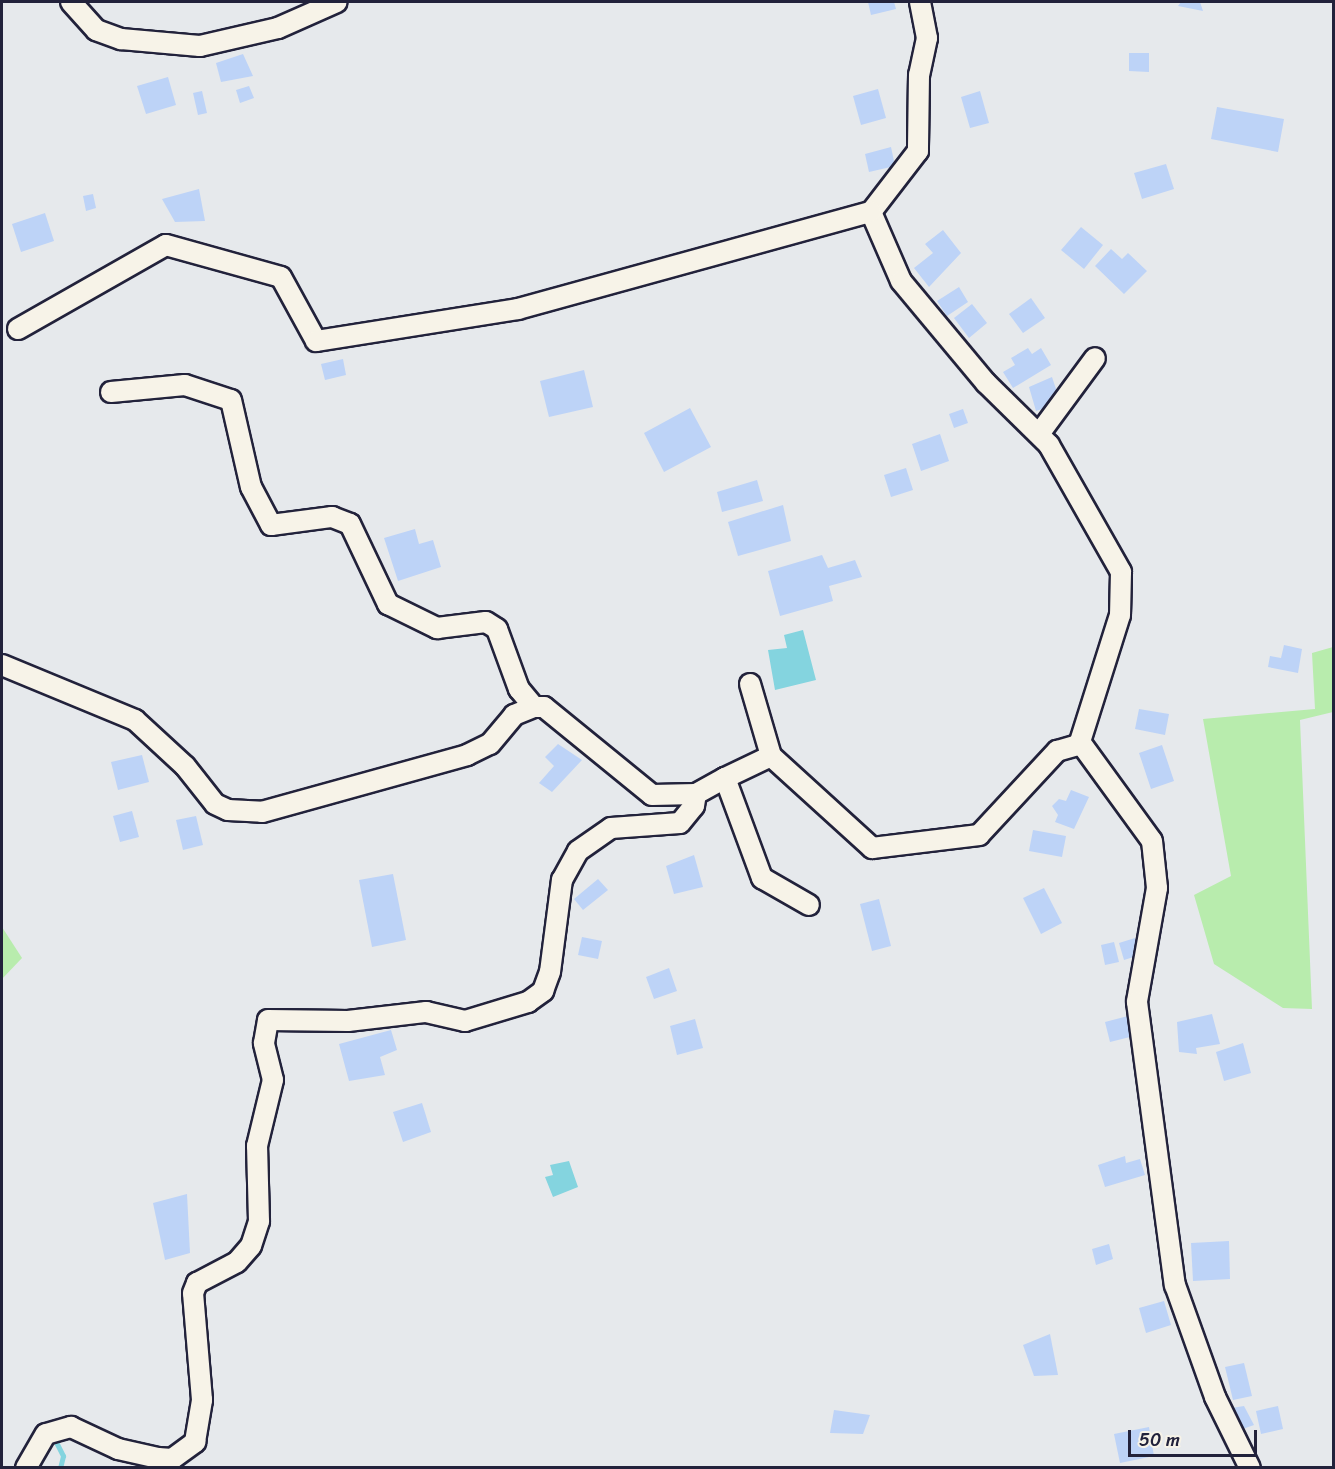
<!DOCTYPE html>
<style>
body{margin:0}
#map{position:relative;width:1335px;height:1469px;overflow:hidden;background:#e6e9ec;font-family:Sriracha,sans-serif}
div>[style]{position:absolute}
.green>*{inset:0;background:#b8ecad}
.water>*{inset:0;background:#84d4df}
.stream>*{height:5px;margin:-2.5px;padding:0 2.5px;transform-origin:2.5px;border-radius:2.5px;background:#84d4df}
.building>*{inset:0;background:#bdd3f7}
.roads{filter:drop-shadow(2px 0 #22223b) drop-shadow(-2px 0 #22223b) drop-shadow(0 2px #22223b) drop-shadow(0 -2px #22223b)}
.minor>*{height:20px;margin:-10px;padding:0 10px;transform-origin:10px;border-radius:10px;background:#f7f3e8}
span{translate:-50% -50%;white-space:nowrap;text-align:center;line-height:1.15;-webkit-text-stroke:6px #f7f3e8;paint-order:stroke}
.frame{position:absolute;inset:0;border:3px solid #22223b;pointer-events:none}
.scale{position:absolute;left:1128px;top:1430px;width:129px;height:27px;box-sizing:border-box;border:3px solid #22223b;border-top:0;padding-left:8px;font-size:18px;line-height:21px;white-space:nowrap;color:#22223b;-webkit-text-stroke:4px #f7f3e8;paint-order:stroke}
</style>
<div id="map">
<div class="green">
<i style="clip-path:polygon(1333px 647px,1333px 712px,1300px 720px,1312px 1009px,1283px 1008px,1214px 964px,1194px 895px,1231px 876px,1203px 719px,1315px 709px,1312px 653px)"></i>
<i style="clip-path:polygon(2px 927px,22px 958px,2px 979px)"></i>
</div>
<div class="water">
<i style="clip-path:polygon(803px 630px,816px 680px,775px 690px,768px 650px,787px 648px,784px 635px)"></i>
<i style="clip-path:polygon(569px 1161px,578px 1187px,553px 1197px,545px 1177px,553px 1175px,550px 1165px)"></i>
</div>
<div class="stream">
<i style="left:54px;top:1438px;width:20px;rotate:63deg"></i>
<i style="left:63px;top:1456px;width:12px;rotate:104deg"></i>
</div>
<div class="building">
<i style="clip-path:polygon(868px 2px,894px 2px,896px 9px,871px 15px)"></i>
<i style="clip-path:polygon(1181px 2px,1200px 2px,1203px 11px,1178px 6px)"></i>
<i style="clip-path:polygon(1129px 53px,1149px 53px,1149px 72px,1129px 71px)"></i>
<i style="clip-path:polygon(243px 54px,253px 76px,221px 82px,216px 63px)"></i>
<i style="clip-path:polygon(168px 77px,176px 105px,146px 114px,137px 86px)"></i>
<i style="clip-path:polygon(249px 86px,254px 98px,240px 103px,236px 90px)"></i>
<i style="clip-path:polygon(878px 89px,886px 118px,861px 125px,853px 96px)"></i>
<i style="clip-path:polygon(202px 91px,207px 113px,198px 115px,193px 93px)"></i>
<i style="clip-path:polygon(980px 91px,989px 123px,970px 128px,961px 97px)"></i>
<i style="clip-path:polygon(1217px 107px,1284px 119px,1278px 152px,1211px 139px)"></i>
<i style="clip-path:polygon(891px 147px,895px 166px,869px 172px,865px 154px)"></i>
<i style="clip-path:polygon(1166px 164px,1174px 189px,1142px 199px,1134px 173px)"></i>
<i style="clip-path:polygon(199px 189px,205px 221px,175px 222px,162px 199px)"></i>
<i style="clip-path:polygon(93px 194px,96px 208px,86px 211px,83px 196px)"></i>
<i style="clip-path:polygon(45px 213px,54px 241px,21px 252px,12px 224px)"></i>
<i style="clip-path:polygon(1081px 227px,1103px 245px,1084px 269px,1061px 250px)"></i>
<i style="clip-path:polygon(943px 230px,961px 253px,929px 287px,914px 268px,933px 253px,925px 244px)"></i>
<i style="clip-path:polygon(1111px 249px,1122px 259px,1128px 253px,1147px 271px,1124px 294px,1095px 266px)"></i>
<i style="clip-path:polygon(959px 287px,968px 302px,947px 316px,937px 301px)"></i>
<i style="clip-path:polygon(1031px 298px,1045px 318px,1023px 333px,1009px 314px)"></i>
<i style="clip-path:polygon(972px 304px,987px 323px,969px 338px,954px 318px)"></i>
<i style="clip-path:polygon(1028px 348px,1032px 354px,1041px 348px,1051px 365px,1013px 388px,1003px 372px,1015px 365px,1011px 358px)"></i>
<i style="clip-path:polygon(343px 359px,346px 375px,325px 380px,321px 364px)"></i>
<i style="clip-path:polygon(584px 370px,593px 407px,549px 417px,540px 381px)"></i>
<i style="clip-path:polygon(1052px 377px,1058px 395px,1051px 398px,1054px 405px,1036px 411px,1029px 387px)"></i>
<i style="clip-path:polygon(690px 408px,711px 447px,664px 472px,644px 433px)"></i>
<i style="clip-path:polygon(963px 409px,968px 423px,954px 428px,949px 414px)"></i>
<i style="clip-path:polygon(940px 434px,949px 461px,921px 471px,912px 444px)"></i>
<i style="clip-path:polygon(906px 468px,913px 490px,891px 497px,884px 475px)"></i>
<i style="clip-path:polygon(757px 480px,763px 501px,722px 512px,717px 492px)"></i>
<i style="clip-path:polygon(783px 505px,791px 541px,738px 556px,728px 522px)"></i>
<i style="clip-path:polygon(415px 529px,419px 544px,433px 540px,441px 567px,398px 581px,384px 538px)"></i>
<i style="clip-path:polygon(822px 555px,828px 568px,855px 560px,862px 577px,829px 586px,833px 601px,780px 616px,768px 571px)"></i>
<i style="clip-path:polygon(1284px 645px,1302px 649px,1298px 673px,1268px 667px,1270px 656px,1281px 658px)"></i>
<i style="clip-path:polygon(1139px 709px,1169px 714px,1165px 735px,1135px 729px)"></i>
<i style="clip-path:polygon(558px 744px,582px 760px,552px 792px,539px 783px,554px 766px,545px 757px)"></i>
<i style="clip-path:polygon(1162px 745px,1174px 781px,1151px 789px,1139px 753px)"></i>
<i style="clip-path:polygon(142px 755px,149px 782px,118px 790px,111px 762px)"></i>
<i style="clip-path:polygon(1071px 790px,1089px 797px,1074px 829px,1055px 822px,1058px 815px,1052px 806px,1059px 799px,1066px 801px)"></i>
<i style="clip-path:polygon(132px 811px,139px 837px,120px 842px,113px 816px)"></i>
<i style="clip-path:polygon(196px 816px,203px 845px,183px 850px,176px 820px)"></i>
<i style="clip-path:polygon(1033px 830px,1066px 836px,1062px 857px,1029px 851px)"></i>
<i style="clip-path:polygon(694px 855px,703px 887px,674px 894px,666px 866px)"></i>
<i style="clip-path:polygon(393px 874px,406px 940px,372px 947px,359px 880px)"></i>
<i style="clip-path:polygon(598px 879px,608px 890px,583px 910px,574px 899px)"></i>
<i style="clip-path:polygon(1044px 888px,1062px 923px,1041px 934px,1023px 898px)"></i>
<i style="clip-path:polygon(879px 899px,891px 946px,872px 951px,860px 904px)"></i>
<i style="clip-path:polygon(582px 937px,602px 941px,598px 959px,578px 955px)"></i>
<i style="clip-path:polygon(1135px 938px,1140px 955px,1124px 960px,1119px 943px)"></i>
<i style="clip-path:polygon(1114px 942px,1119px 962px,1105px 965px,1101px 945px)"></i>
<i style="clip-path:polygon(669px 968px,677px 991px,654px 999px,646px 977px)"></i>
<i style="clip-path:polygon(1212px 1014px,1220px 1044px,1196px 1048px,1197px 1054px,1179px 1052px,1177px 1022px)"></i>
<i style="clip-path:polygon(1128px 1016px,1138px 1035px,1110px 1042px,1105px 1022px)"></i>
<i style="clip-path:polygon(695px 1019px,703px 1048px,677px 1055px,670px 1026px)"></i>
<i style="clip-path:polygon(391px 1030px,397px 1050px,380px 1057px,385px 1075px,349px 1081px,339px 1044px)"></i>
<i style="clip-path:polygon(1243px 1043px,1251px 1073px,1224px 1081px,1216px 1052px)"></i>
<i style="clip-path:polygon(422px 1103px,431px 1132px,403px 1142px,393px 1112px)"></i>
<i style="clip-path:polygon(1125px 1156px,1126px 1163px,1140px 1159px,1145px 1175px,1105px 1187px,1098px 1165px)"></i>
<i style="clip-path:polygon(187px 1194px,190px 1253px,165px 1260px,153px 1203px)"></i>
<i style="clip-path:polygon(1229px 1241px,1230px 1279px,1193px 1281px,1191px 1243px)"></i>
<i style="clip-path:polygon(1109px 1244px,1113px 1259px,1096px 1265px,1092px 1249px)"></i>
<i style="clip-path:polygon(1164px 1301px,1171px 1325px,1146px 1333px,1139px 1308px)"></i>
<i style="clip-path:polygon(1050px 1334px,1058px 1375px,1034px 1376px,1023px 1345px)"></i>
<i style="clip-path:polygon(1244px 1363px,1252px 1396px,1233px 1400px,1225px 1367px)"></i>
<i style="clip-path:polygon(1244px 1406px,1254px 1425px,1237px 1431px,1232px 1408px)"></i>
<i style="clip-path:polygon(1278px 1406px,1283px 1429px,1261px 1434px,1256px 1411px)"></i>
<i style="clip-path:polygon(834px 1410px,870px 1415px,863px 1434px,830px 1433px)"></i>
<i style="clip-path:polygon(1149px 1427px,1154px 1456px,1120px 1463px,1114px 1434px)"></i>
</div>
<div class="roads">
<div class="minor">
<i style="left:71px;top:2px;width:38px;rotate:48deg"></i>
<i style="left:96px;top:30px;width:27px;rotate:20deg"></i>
<i style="left:121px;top:39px;width:79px;rotate:5.1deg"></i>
<i style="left:200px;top:46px;width:80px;rotate:-13deg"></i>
<i style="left:278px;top:28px;width:64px;rotate:-23.8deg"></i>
<i style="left:920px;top:2px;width:37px;rotate:79deg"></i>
<i style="left:927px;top:38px;width:38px;rotate:102deg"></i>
<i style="left:919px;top:75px;width:76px;rotate:90.8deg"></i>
<i style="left:918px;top:151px;width:77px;rotate:127.6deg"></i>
<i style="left:871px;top:212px;width:75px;rotate:66.5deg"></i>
<i style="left:901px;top:281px;width:133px;rotate:50.2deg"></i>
<i style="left:986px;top:383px;width:88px;rotate:44.5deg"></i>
<i style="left:1049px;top:445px;width:146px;rotate:60.4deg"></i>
<i style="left:1121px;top:572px;width:43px;rotate:91.3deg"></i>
<i style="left:1120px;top:615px;width:133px;rotate:107.5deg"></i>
<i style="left:1080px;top:742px;width:122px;rotate:54deg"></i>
<i style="left:1152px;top:841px;width:47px;rotate:83.9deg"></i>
<i style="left:1157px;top:888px;width:116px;rotate:100deg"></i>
<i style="left:1137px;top:1002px;width:286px;rotate:82.4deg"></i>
<i style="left:1175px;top:1285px;width:119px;rotate:70.3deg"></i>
<i style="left:1215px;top:1397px;width:79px;rotate:63.8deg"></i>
<i style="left:18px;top:329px;width:170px;rotate:-29.6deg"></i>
<i style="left:166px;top:245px;width:119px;rotate:15.5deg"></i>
<i style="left:281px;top:277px;width:73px;rotate:61.3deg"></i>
<i style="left:316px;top:341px;width:205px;rotate:-9deg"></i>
<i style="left:518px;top:309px;width:366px;rotate:-15.4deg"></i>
<i style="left:111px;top:392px;width:74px;rotate:-5.4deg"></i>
<i style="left:185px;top:385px;width:48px;rotate:18.1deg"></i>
<i style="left:231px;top:400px;width:89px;rotate:77.1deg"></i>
<i style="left:251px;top:487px;width:43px;rotate:62.2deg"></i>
<i style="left:271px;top:525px;width:62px;rotate:-7.5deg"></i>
<i style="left:332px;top:517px;width:19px;rotate:21deg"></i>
<i style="left:350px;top:524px;width:89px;rotate:64.6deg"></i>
<i style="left:388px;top:604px;width:55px;rotate:26.1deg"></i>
<i style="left:437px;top:628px;width:49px;rotate:-7deg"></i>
<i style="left:486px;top:622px;width:13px;rotate:32deg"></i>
<i style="left:497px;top:629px;width:64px;rotate:69.9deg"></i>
<i style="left:519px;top:689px;width:23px;rotate:50deg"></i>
<i style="left:1039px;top:434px;width:94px;rotate:-53.6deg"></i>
<i style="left:2px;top:665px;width:144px;rotate:22.5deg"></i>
<i style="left:135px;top:720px;width:68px;rotate:42.6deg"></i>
<i style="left:185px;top:766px;width:48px;rotate:51.7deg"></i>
<i style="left:215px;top:804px;width:14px;rotate:25deg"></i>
<i style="left:228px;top:810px;width:34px;rotate:3deg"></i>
<i style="left:262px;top:812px;width:213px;rotate:-15.5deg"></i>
<i style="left:467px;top:755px;width:25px;rotate:-26deg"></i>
<i style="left:490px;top:744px;width:38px;rotate:-50deg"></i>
<i style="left:514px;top:715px;width:22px;rotate:-22deg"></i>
<i style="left:534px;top:707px;width:10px"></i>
<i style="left:544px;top:707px;width:139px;rotate:39.2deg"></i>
<i style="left:652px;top:795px;width:44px;rotate:-1.3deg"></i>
<i style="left:696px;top:794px;width:33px;rotate:-29deg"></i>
<i style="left:750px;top:684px;width:75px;rotate:73.7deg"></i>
<i style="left:771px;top:756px;width:51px;rotate:154.4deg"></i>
<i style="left:725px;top:778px;width:107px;rotate:69.7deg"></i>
<i style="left:762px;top:878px;width:54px;rotate:29.9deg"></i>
<i style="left:771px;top:756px;width:137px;rotate:42.3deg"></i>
<i style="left:872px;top:848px;width:108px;rotate:-6.9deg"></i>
<i style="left:979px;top:835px;width:115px;rotate:-47.1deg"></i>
<i style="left:1057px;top:751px;width:25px;rotate:-16deg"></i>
<i style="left:26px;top:1468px;width:39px;rotate:-60deg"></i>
<i style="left:46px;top:1434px;width:26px;rotate:-16deg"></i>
<i style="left:71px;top:1427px;width:52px;rotate:25.1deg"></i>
<i style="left:118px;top:1449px;width:41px;rotate:12.7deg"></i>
<i style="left:158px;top:1458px;width:14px;rotate:4deg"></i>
<i style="left:172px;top:1459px;width:29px;rotate:-36deg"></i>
<i style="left:195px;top:1442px;width:43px;rotate:-80.5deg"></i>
<i style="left:202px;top:1400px;width:107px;rotate:-94.8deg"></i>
<i style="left:193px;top:1293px;width:11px;rotate:-68deg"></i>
<i style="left:197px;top:1283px;width:45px;rotate:-27.7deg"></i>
<i style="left:237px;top:1262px;width:21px;rotate:-49deg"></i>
<i style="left:251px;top:1246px;width:26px;rotate:-72deg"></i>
<i style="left:259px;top:1221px;width:75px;rotate:-91.5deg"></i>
<i style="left:257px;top:1146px;width:68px;rotate:-76.4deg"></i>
<i style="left:273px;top:1080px;width:38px;rotate:-104deg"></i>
<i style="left:264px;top:1043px;width:23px;rotate:-80deg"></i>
<i style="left:268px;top:1020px;width:80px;rotate:0.7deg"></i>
<i style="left:348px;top:1021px;width:79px;rotate:-6.6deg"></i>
<i style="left:426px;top:1012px;width:40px;rotate:13deg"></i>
<i style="left:465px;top:1021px;width:66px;rotate:-16.8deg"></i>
<i style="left:528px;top:1002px;width:19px;rotate:-36deg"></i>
<i style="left:543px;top:991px;width:20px;rotate:-70deg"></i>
<i style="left:550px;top:972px;width:93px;rotate:-82.6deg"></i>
<i style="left:562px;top:880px;width:33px;rotate:-61deg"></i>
<i style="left:578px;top:851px;width:40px;rotate:-34.9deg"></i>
<i style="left:611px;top:828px;width:69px;rotate:-4.1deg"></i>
<i style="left:680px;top:823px;width:22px;rotate:-51deg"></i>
<i style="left:694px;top:806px;width:12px;rotate:-81deg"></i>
</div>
</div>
<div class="frame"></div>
<div class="scale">50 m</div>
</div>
